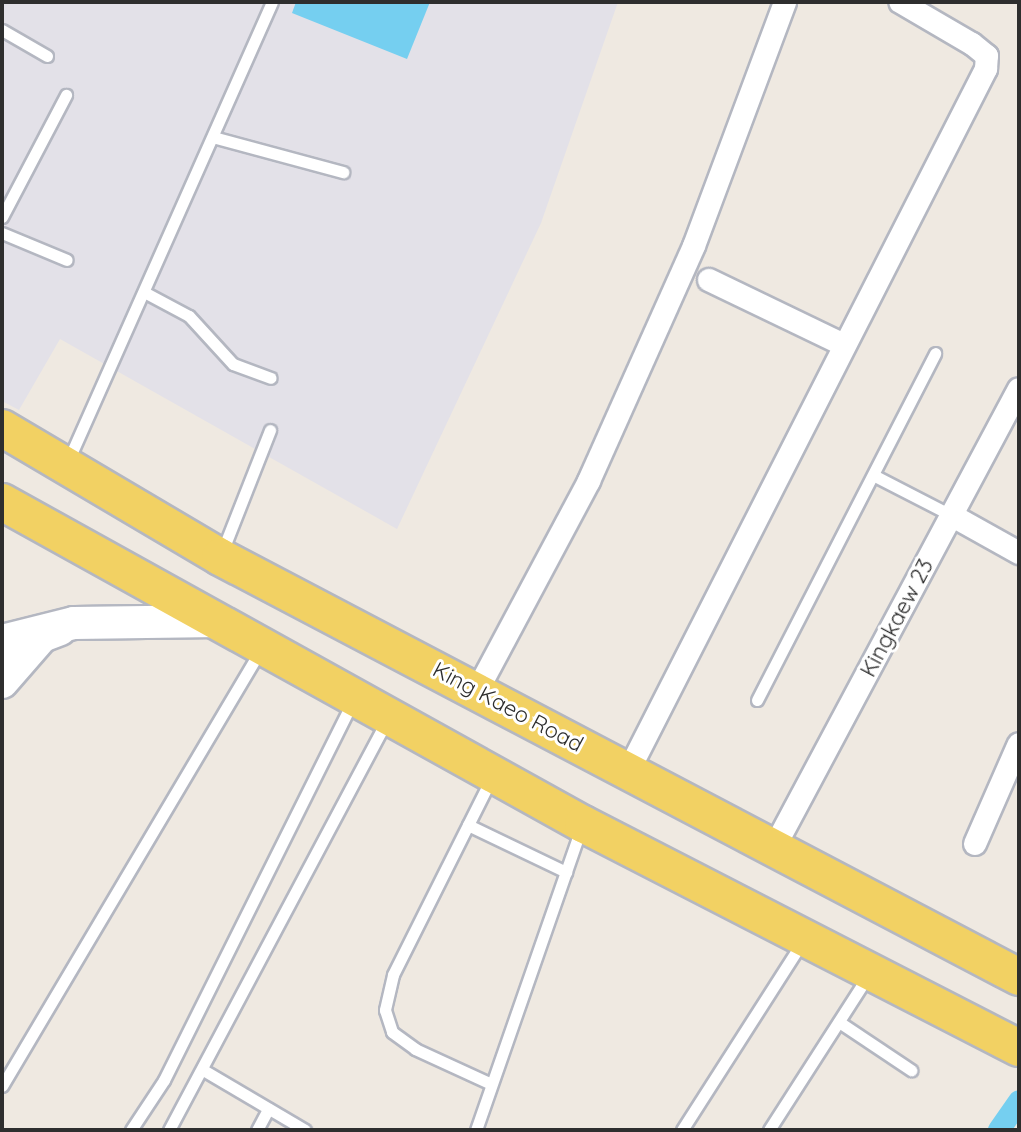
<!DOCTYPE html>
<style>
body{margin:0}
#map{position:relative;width:1021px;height:1132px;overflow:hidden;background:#efe9e1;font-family:Quicksand,sans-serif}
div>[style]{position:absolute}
.industrial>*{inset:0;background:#e3e1e8}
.water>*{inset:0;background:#75cff0}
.canal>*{height:22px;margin:-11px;padding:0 11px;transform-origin:11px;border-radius:11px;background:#75cff0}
.roads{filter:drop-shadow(2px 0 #b4b7c1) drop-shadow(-2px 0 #b4b7c1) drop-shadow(0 2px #b4b7c1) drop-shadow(0 -2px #b4b7c1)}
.lane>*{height:11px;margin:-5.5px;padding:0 5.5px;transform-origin:5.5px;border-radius:5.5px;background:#fff}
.street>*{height:22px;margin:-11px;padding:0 11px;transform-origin:11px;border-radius:11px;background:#fff}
.secondary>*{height:32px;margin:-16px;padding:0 16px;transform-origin:16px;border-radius:16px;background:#fff}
.primary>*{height:36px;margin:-18px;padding:0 18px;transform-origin:18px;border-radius:18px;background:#f2d163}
span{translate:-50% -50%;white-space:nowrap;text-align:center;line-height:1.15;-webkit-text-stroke:6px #fff;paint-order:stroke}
.street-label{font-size:22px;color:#2e2e2e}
.frame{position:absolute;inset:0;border:4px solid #2e2e2e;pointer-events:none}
</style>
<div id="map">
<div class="industrial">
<i style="clip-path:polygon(2px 2px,618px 2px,541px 223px,397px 529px,60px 339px,19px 410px,2px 401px)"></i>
</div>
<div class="water">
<i style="clip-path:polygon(296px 2px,430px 2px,407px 59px,292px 13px)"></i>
</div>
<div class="canal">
<i style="left:999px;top:1130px;width:35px;rotate:-55deg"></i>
</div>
<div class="roads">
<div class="lane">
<i style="left:2px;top:30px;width:52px;rotate:30deg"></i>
<i style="left:213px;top:137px;width:135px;rotate:15.1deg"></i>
<i style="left:2px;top:217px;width:138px;rotate:-62.3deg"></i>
<i style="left:2px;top:233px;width:70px;rotate:22.6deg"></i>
<i style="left:144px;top:292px;width:51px;rotate:28.1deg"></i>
<i style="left:189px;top:316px;width:65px;rotate:47.5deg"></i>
<i style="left:233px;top:364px;width:40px;rotate:20.2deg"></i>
<i style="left:68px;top:461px;width:502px;rotate:-66.04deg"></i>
<i style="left:875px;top:476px;width:85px;rotate:27.2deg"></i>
<i style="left:222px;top:552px;width:131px;rotate:-68.5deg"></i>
<i style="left:757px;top:700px;width:390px;rotate:-62.8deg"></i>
<i style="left:491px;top:779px;width:219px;rotate:116.6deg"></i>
<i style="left:393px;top:975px;width:36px;rotate:103deg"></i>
<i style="left:385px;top:1010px;width:23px;rotate:72deg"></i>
<i style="left:392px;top:1032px;width:29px;rotate:36deg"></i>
<i style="left:415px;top:1049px;width:84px;rotate:24.7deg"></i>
<i style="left:468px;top:825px;width:109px;rotate:25.6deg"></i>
<i style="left:839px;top:1022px;width:87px;rotate:33.7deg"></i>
<i style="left:205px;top:1071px;width:116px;rotate:30.5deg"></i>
<i style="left:2px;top:1086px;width:506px;rotate:-59.33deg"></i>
<i style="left:131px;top:1130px;width:60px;rotate:-56.6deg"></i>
<i style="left:164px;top:1080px;width:424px;rotate:-63.5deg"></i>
<i style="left:169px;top:1130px;width:462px;rotate:-62deg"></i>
<i style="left:257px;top:1130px;width:24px;rotate:-62deg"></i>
<i style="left:476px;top:1130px;width:319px;rotate:-70.8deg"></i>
<i style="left:682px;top:1130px;width:223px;rotate:-57.4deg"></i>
<i style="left:769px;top:1130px;width:183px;rotate:-57.3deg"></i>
</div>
<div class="street">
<i style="left:709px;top:280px;width:150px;rotate:25.7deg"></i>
<i style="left:951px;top:515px;width:78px;rotate:29.2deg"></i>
<i style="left:477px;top:691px;width:238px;rotate:-61.9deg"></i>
<i style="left:589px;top:481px;width:257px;rotate:-65.9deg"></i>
<i style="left:694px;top:246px;width:260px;rotate:-69.5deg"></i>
<i style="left:629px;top:770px;width:787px;rotate:-63.01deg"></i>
<i style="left:986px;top:69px;width:13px;rotate:-86deg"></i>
<i style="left:987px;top:56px;width:19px;rotate:-141deg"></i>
<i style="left:972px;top:44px;width:83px;rotate:-149.7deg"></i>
<i style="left:975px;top:844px;width:109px;rotate:-66.3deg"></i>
<i style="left:774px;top:848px;width:520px;rotate:-61.91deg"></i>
</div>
<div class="secondary">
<i style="left:2px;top:641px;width:74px;rotate:-14deg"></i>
<i style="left:74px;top:623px;width:145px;rotate:-0.8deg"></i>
<i style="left:2px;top:682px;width:61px;rotate:-49deg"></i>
<i style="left:42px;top:636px;width:19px;rotate:-21deg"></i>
</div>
<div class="primary">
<i style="left:2px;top:428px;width:253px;rotate:30.6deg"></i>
<i style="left:220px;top:557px;width:903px;rotate:27.73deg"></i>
<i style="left:2px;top:502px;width:664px;rotate:29deg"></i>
<i style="left:583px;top:824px;width:490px;rotate:27.2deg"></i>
</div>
</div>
<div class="street-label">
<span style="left:897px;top:618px;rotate:-62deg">Kingkaew 23</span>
<span style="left:508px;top:707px;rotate:28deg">King Kaeo Road</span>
</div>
<div class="frame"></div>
</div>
